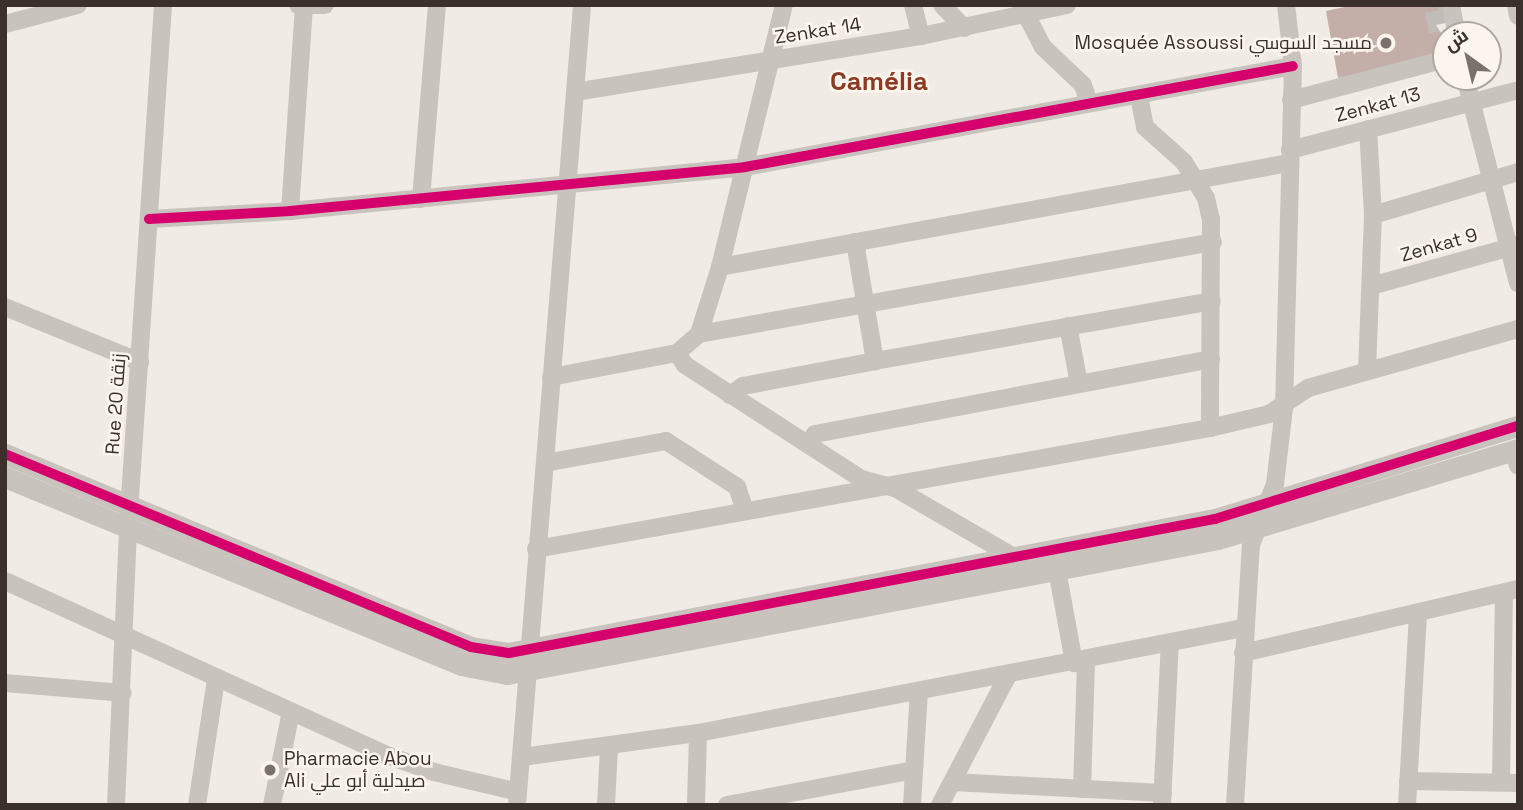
<!DOCTYPE html>
<meta charset="utf-8">
<style>
body{margin:0}
#map{position:relative;width:1523px;height:810px;overflow:hidden;background:#f0ebe5;font-family:"Space Grotesk",Cairo,sans-serif}
div>[style]{position:absolute}
.shadow>*{inset:0;background:#0003}
.building>*{inset:0;background:#c3afa7}
.minor>*{height:18px;margin:-9px;padding:0 9px;transform-origin:9px;border-radius:9px;background:#c9c3be}
.tertiary>*{height:21px;margin:-10.5px;padding:0 10.5px;transform-origin:10.5px;border-radius:10.5px;background:#c9c3be}
.cycleway>*{height:10px;margin:-5px;padding:0 5px;transform-origin:5px;border-radius:5px;background:#d6006c}
.dots>*{width:19px;height:19px;translate:-50% -50%;box-sizing:border-box;border:4px solid #fbf5ee;border-radius:50%}
span{translate:-50% -50%;white-space:nowrap;text-align:center;line-height:1.15;-webkit-text-stroke:5px #fbf5ee;paint-order:stroke}
.street-label{font-size:19px;color:#3b302b}
.poi-label{font-size:19px;color:#3b302b}
.right{translate:-100% -50%;text-align:right}
.left{translate:0 -50%;text-align:left}
.district-label{font-size:26px;color:#8c3b22;font-weight:700}
.frame{position:absolute;inset:0;border:7px solid #3b302b;pointer-events:none}
.north{position:absolute;left:1432px;top:21px;width:70px;height:70px;box-sizing:border-box;background:#fbf5ee;border:2px solid #aea6a0;border-radius:50%;rotate:326deg;font-size:19px;font-weight:700;line-height:28px;text-align:center;color:#3b302b}
.north::after{content:'';display:block;margin:auto;width:24px;height:32px;background:#7a716c;clip-path:polygon(50% 0,100% 100%,50% 72%,0 100%)}
</style>
<div id="map">
<div class="shadow">
<i style="clip-path:polygon(1363px 5px,1447px 5px,1450px 22px,1436px 25px,1446px 40px,1446px 65px,1342px 80px)"></i>
</div>
<div class="building">
<i style="clip-path:polygon(1354px 5px,1438px 5px,1439px 10px,1425px 13px,1429px 34px,1439px 31px,1442px 52px,1338px 78px,1326px 11px)"></i>
</div>
<div class="minor">
<i style="left:298px;top:5px;width:27px"></i>
<i style="left:913px;top:5px;width:32px;rotate:76deg"></i>
<i style="left:942px;top:5px;width:32px;rotate:46deg"></i>
<i style="left:1021px;top:5px;width:47px;rotate:62.4deg"></i>
<i style="left:1043px;top:47px;width:55px;rotate:43.5deg"></i>
<i style="left:1083px;top:85px;width:19px;rotate:72deg"></i>
<i style="left:1451px;top:5px;width:31px;rotate:79deg"></i>
<i style="left:1516px;top:5px;width:11px;rotate:80deg"></i>
<i style="left:5px;top:24px;width:75px;rotate:-14.6deg"></i>
<i style="left:1465px;top:77px;width:213px;rotate:75.6deg"></i>
<i style="left:575px;top:92px;width:351px;rotate:-9.2deg"></i>
<i style="left:921px;top:36px;width:149px;rotate:-12deg"></i>
<i style="left:1139px;top:96px;width:32px;rotate:79deg"></i>
<i style="left:1145px;top:127px;width:52px;rotate:41.9deg"></i>
<i style="left:1184px;top:162px;width:42px;rotate:58.6deg"></i>
<i style="left:1206px;top:198px;width:22px;rotate:77deg"></i>
<i style="left:1211px;top:219px;width:209px;rotate:90.3deg"></i>
<i style="left:1291px;top:100px;width:160px;rotate:-14.8deg"></i>
<i style="left:1290px;top:150px;width:236px;rotate:-14.7deg"></i>
<i style="left:421px;top:199px;width:195px;rotate:-85.3deg"></i>
<i style="left:290px;top:211px;width:205px;rotate:-86.1deg"></i>
<i style="left:1373px;top:215px;width:151px;rotate:-16.5deg"></i>
<i style="left:149px;top:219px;width:141px;rotate:-3.2deg"></i>
<i style="left:290px;top:211px;width:457px;rotate:-5.5deg"></i>
<i style="left:745px;top:167px;width:557px;rotate:-10.44deg"></i>
<i style="left:855px;top:242px;width:121px;rotate:80.5deg"></i>
<i style="left:720px;top:267px;width:578px;rotate:-10.36deg"></i>
<i style="left:1371px;top:286px;width:153px;rotate:-15.6deg"></i>
<i style="left:5px;top:307px;width:146px;rotate:22.2deg"></i>
<i style="left:1068px;top:326px;width:58px;rotate:79.1deg"></i>
<i style="left:699px;top:334px;width:522px;rotate:-10.15deg"></i>
<i style="left:677px;top:353px;width:14px;rotate:56deg"></i>
<i style="left:685px;top:365px;width:210px;rotate:32.9deg"></i>
<i style="left:861px;top:479px;width:35px;rotate:15deg"></i>
<i style="left:895px;top:488px;width:138px;rotate:30.1deg"></i>
<i style="left:1014px;top:557px;width:6px;rotate:81deg"></i>
<i style="left:1367px;top:371px;width:156px;rotate:-87.8deg"></i>
<i style="left:1373px;top:215px;width:86px;rotate:-93.3deg"></i>
<i style="left:551px;top:377px;width:128px;rotate:-10.8deg"></i>
<i style="left:677px;top:353px;width:29px;rotate:-41deg"></i>
<i style="left:699px;top:334px;width:70px;rotate:-72.6deg"></i>
<i style="left:720px;top:267px;width:270px;rotate:-76.3deg"></i>
<i style="left:730px;top:395px;width:16px;rotate:-35deg"></i>
<i style="left:743px;top:386px;width:134px;rotate:-10.7deg"></i>
<i style="left:875px;top:361px;width:342px;rotate:-10.1deg"></i>
<i style="left:808px;top:444px;width:12px;rotate:-55deg"></i>
<i style="left:815px;top:434px;width:403px;rotate:-10.7deg"></i>
<i style="left:1514px;top:450px;width:16px;rotate:76deg"></i>
<i style="left:545px;top:463px;width:123px;rotate:-10.3deg"></i>
<i style="left:666px;top:441px;width:85px;rotate:32.9deg"></i>
<i style="left:737px;top:487px;width:24px;rotate:71deg"></i>
<i style="left:536px;top:549px;width:685px;rotate:-10.18deg"></i>
<i style="left:1210px;top:428px;width:61px;rotate:-13.3deg"></i>
<i style="left:1269px;top:414px;width:47px;rotate:-33.7deg"></i>
<i style="left:1308px;top:388px;width:218px;rotate:-15.7deg"></i>
<i style="left:1055px;top:559px;width:106px;rotate:79.6deg"></i>
<i style="left:5px;top:581px;width:417px;rotate:24.5deg"></i>
<i style="left:384px;top:754px;width:53px;rotate:19.8deg"></i>
<i style="left:434px;top:772px;width:86px;rotate:13.4deg"></i>
<i style="left:1243px;top:653px;width:282px;rotate:-13.1deg"></i>
<i style="left:5px;top:683px;width:118px;rotate:4.8deg"></i>
<i style="left:522px;top:757px;width:178px;rotate:-7.8deg"></i>
<i style="left:698px;top:733px;width:556px;rotate:-10.89deg"></i>
<i style="left:1408px;top:781px;width:110px;rotate:1deg"></i>
<i style="left:953px;top:782px;width:210px;rotate:3deg"></i>
<i style="left:1501px;top:782px;width:189px;rotate:-89.1deg"></i>
<i style="left:1082px;top:789px;width:129px;rotate:-88.2deg"></i>
<i style="left:1162px;top:804px;width:161px;rotate:-87.2deg"></i>
<i style="left:116px;top:805px;width:278px;rotate:-87.5deg"></i>
<i style="left:128px;top:527px;width:523px;rotate:-86.16deg"></i>
<i style="left:197px;top:805px;width:127px;rotate:-81.4deg"></i>
<i style="left:272px;top:805px;width:95px;rotate:-78.5deg"></i>
<i style="left:517px;top:805px;width:803px;rotate:-85.35deg"></i>
<i style="left:606px;top:805px;width:58px;rotate:-87deg"></i>
<i style="left:696px;top:805px;width:72px;rotate:-88.4deg"></i>
<i style="left:727px;top:805px;width:190px;rotate:-10.6deg"></i>
<i style="left:912px;top:805px;width:114px;rotate:-86.5deg"></i>
<i style="left:940px;top:805px;width:147px;rotate:-62.4deg"></i>
<i style="left:1235px;top:805px;width:260px;rotate:-86.5deg"></i>
<i style="left:1251px;top:545px;width:66px;rotate:-68.5deg"></i>
<i style="left:1275px;top:484px;width:77px;rotate:-83.2deg"></i>
<i style="left:1284px;top:408px;width:342px;rotate:-88.5deg"></i>
<i style="left:1293px;top:66px;width:61px;rotate:-96.5deg"></i>
<i style="left:1407px;top:805px;width:193px;rotate:-86.7deg"></i>
</div>
<div class="tertiary">
<i style="left:5px;top:454px;width:504px;rotate:22.5deg"></i>
<i style="left:471px;top:647px;width:38px;rotate:9deg"></i>
<i style="left:509px;top:653px;width:719px;rotate:-10.75deg"></i>
<i style="left:1215px;top:519px;width:317px;rotate:-17.1deg"></i>
<i style="left:5px;top:477px;width:493px;rotate:22.4deg"></i>
<i style="left:461px;top:665px;width:47px;rotate:11.1deg"></i>
<i style="left:507px;top:674px;width:724px;rotate:-10.75deg"></i>
<i style="left:1218px;top:539px;width:313px;rotate:-16.7deg"></i>
</div>
<div class="cycleway">
<i style="left:149px;top:219px;width:141px;rotate:-3.2deg"></i>
<i style="left:290px;top:211px;width:457px;rotate:-5.5deg"></i>
<i style="left:745px;top:167px;width:557px;rotate:-10.44deg"></i>
<i style="left:5px;top:454px;width:504px;rotate:22.5deg"></i>
<i style="left:471px;top:647px;width:38px;rotate:9deg"></i>
<i style="left:509px;top:653px;width:719px;rotate:-10.75deg"></i>
<i style="left:1215px;top:519px;width:317px;rotate:-17.1deg"></i>
</div>
<div class="dots">
<i style="left:1386px;top:43px;background:#7a716c"></i>
<i style="left:270px;top:770px;background:#7a716c"></i>
</div>
<div class="street-label">
<span style="left:818px;top:31px;rotate:-9deg">Zenkat 14</span>
<span style="left:1378px;top:105px;rotate:-15deg">Zenkat 13</span>
<span style="left:1439px;top:245px;rotate:-16deg">Zenkat 9</span>
<span style="left:116px;top:404px;rotate:-86deg">Rue 20 زنقة</span>
</div>
<div class="poi-label">
<span class="right" style="left:1372px;top:43px">Mosquée Assoussi مسجد السوسي</span>
<span class="left" style="left:284px;top:770px">Pharmacie Abou<br>Ali صيدلية أبو علي</span>
</div>
<div class="district-label">
<span style="left:879px;top:82px">Camélia</span>
</div>
<div class="frame"></div>
<div class="north">ش</div>
</div>
